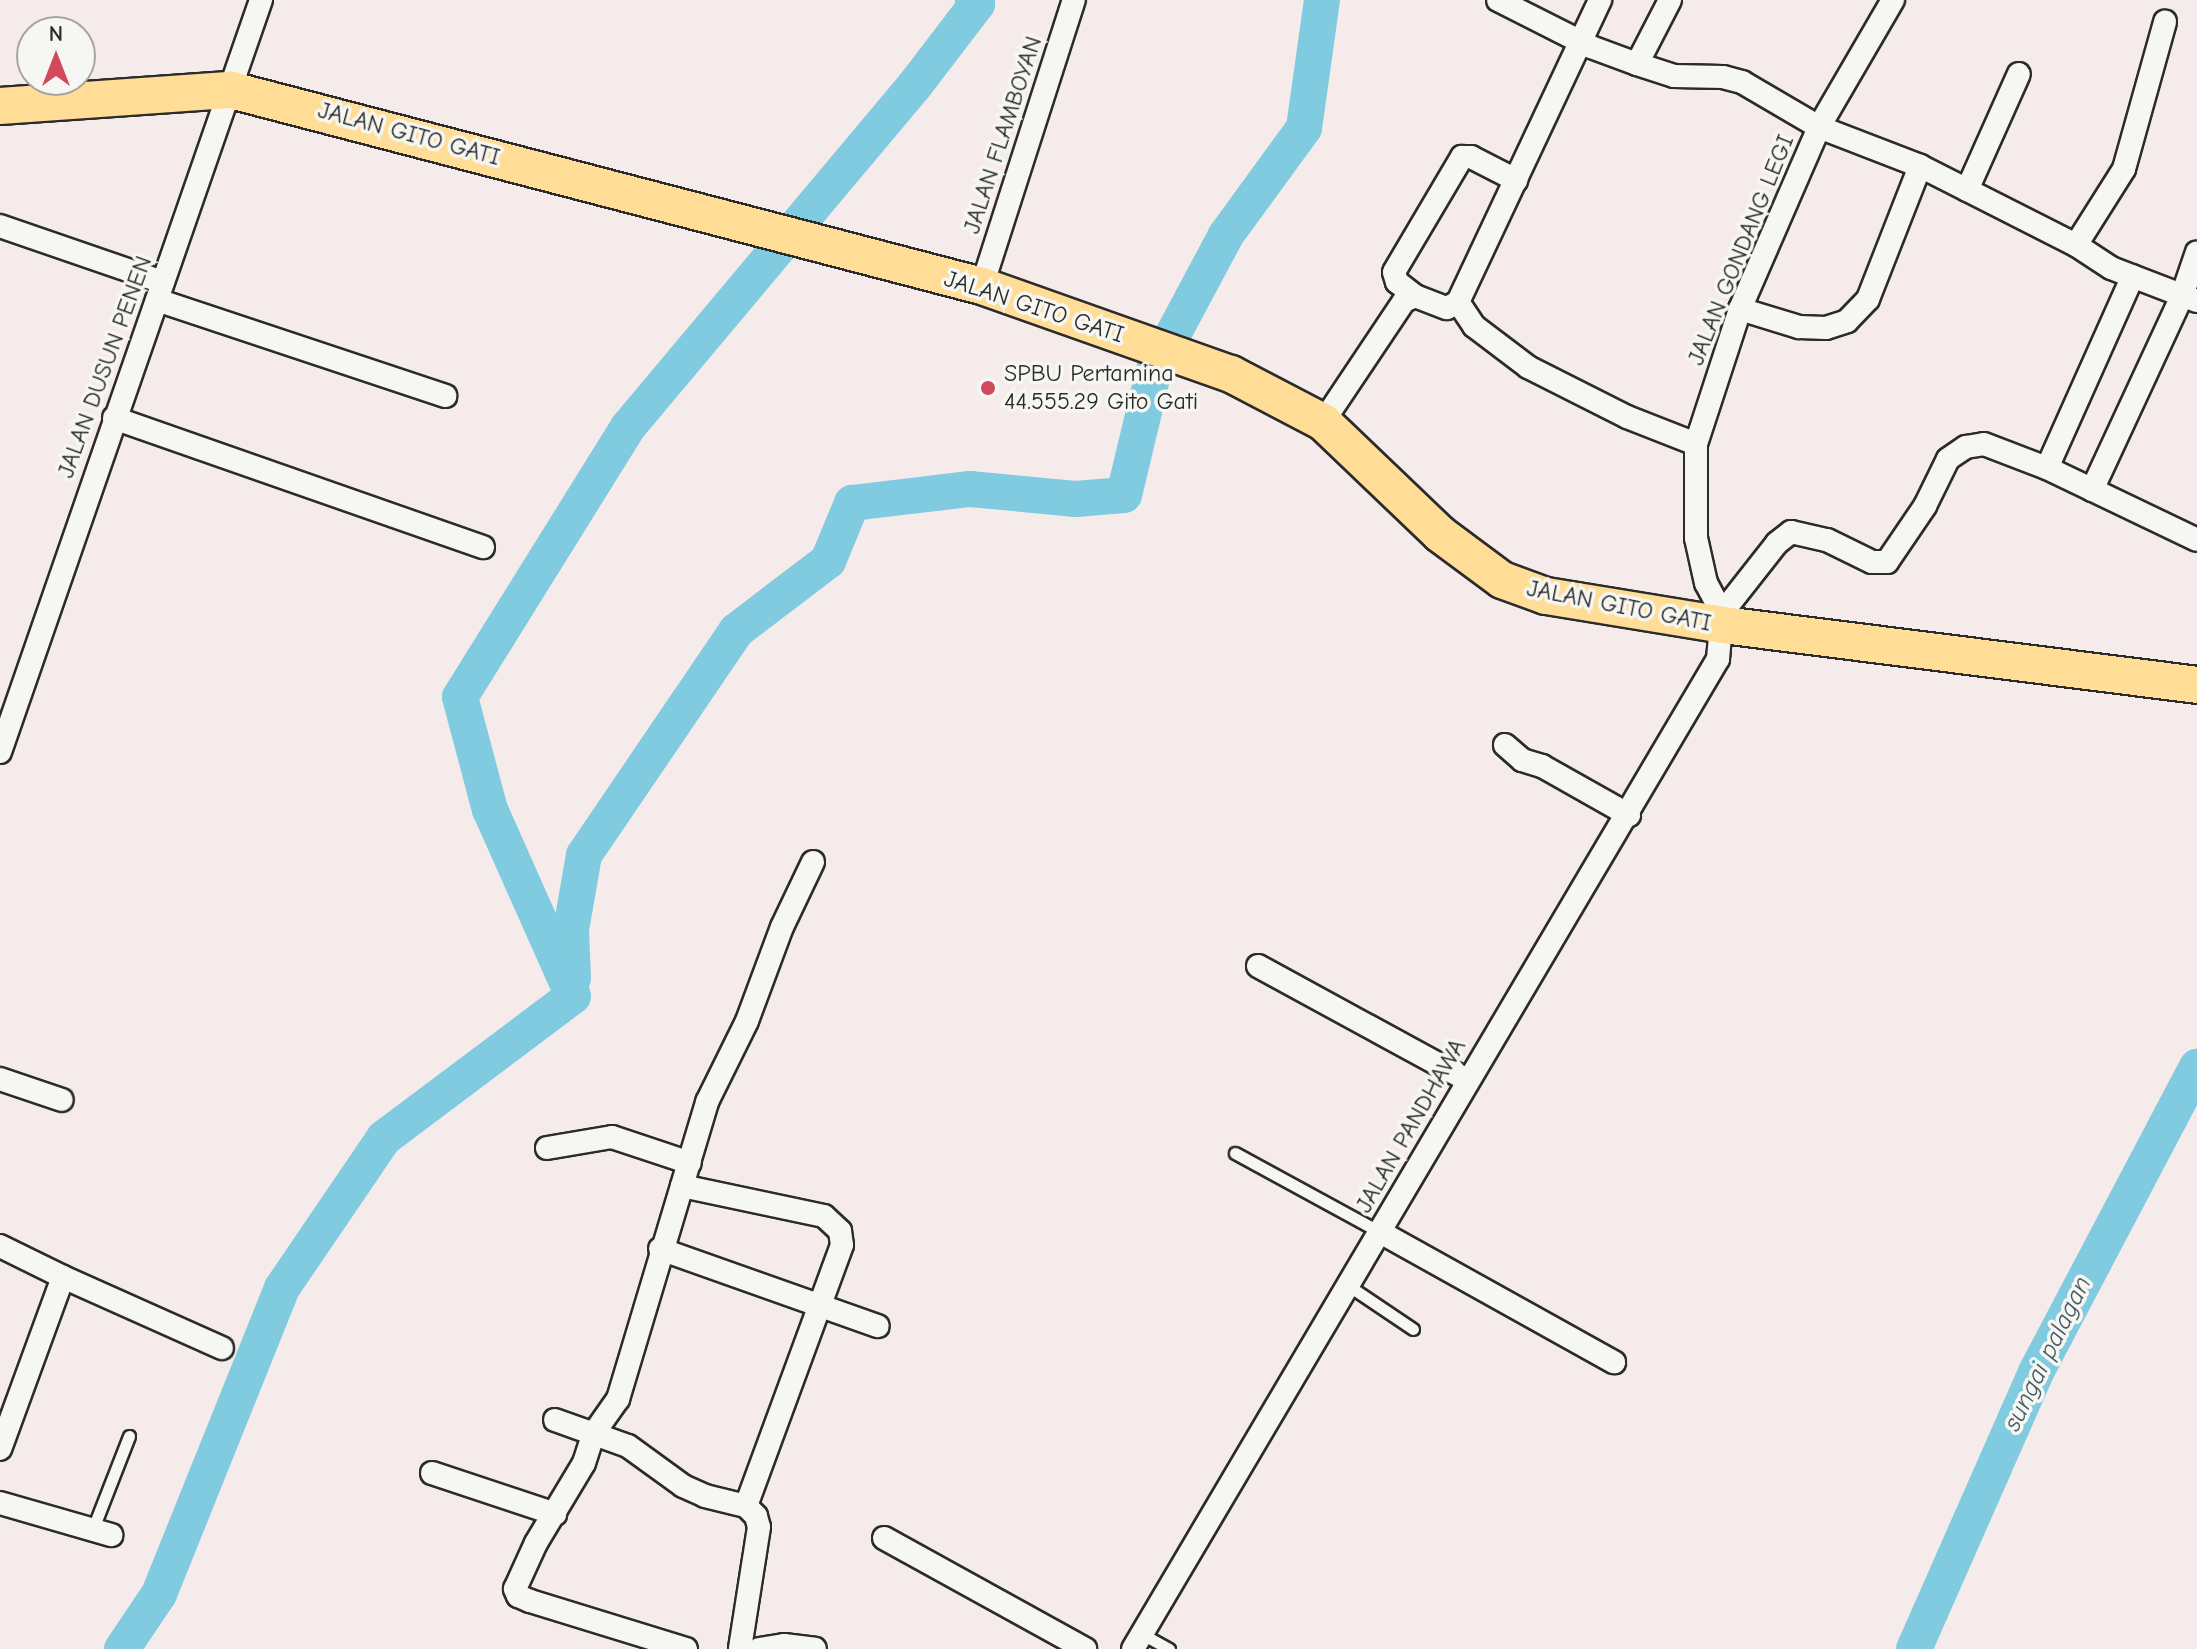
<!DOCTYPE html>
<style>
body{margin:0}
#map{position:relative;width:2197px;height:1649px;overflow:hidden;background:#f6ebeb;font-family:"Comic Neue",sans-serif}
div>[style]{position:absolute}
.river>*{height:36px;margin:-18px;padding:0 18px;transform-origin:18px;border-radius:18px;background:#80cbdf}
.roads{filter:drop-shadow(2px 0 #2b2b2b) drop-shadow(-2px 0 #2b2b2b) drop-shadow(0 2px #2b2b2b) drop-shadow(0 -2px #2b2b2b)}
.lane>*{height:11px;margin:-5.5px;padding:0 5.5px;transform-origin:5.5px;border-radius:5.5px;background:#f6f6f2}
.street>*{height:22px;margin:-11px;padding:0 11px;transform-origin:11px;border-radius:11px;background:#f6f6f2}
.primary>*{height:36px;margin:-18px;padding:0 18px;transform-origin:18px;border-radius:18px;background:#ffdd96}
.dots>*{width:22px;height:22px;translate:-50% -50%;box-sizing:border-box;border:4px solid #f6f6f2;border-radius:50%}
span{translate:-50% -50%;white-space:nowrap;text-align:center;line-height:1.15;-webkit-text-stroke:7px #f6f6f2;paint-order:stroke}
.street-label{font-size:24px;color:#2b2b2b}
.poi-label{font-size:24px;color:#2b2b2b}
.left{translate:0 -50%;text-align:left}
.water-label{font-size:26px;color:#445b61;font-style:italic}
.north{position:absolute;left:16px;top:16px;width:80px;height:80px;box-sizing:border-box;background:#f6f6f2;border:2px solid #a5a5a2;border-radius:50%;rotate:0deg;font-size:22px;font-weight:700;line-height:32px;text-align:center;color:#2b2b2b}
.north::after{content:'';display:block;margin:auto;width:28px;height:36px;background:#d1495b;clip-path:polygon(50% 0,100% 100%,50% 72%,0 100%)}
</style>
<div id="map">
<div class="river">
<i style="left:573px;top:978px;width:48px;rotate:-92.4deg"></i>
<i style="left:571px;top:930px;width:76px;rotate:-80.2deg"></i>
<i style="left:584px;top:855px;width:271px;rotate:-55.8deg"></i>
<i style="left:736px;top:631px;width:116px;rotate:-37.3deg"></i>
<i style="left:828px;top:561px;width:63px;rotate:-67.5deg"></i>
<i style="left:852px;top:503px;width:119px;rotate:-6.8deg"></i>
<i style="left:970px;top:489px;width:106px;rotate:5.4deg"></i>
<i style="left:1076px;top:499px;width:48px;rotate:-4.8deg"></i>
<i style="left:1124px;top:495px;width:129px;rotate:-76.5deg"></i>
<i style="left:1154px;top:370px;width:153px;rotate:-61.9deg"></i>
<i style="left:1226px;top:235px;width:132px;rotate:-53.9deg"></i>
<i style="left:1304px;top:128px;width:129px;rotate:-82deg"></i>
<i style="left:122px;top:1649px;width:66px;rotate:-56.1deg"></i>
<i style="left:159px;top:1594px;width:330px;rotate:-68.1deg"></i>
<i style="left:282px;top:1288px;width:181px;rotate:-55.8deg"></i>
<i style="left:384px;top:1138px;width:236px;rotate:-36.9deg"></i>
<i style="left:573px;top:996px;width:204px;rotate:-114deg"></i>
<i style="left:490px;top:810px;width:117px;rotate:-104.9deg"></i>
<i style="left:460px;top:697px;width:318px;rotate:-58.1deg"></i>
<i style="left:628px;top:427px;width:446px;rotate:-50deg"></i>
<i style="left:915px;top:85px;width:102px;rotate:-52.6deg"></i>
<i style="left:977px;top:4px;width:6px;rotate:-135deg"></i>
<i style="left:1914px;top:1649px;width:303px;rotate:-66.2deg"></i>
<i style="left:2036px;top:1372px;width:345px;rotate:-62.2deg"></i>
</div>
<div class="roads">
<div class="lane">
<i style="left:1235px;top:1153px;width:165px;rotate:28.6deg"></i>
<i style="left:1349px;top:1286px;width:77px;rotate:33.9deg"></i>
<i style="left:92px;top:1531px;width:102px;rotate:-68.7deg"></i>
<i style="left:1142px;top:1634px;width:31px;rotate:29deg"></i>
</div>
<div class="street">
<i style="left:1498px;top:0;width:104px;rotate:26.8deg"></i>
<i style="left:1591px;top:47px;width:49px;rotate:20.3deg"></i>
<i style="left:1637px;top:64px;width:39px;rotate:18deg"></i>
<i style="left:1674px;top:76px;width:49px;rotate:1.2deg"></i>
<i style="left:1723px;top:77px;width:20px;rotate:15deg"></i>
<i style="left:1742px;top:82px;width:89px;rotate:30.3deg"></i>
<i style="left:1819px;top:127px;width:108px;rotate:21.1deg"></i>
<i style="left:1920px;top:166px;width:175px;rotate:26.9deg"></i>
<i style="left:2076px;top:245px;width:42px;rotate:33.3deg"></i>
<i style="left:2111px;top:268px;width:92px;rotate:21deg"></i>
<i style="left:1637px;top:64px;width:72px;rotate:-62.7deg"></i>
<i style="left:1967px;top:190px;width:127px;rotate:-65.9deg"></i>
<i style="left:0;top:226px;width:172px;rotate:19deg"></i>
<i style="left:2076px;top:245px;width:90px;rotate:-57.7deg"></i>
<i style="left:2124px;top:169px;width:153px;rotate:-74.4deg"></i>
<i style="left:982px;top:286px;width:300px;rotate:-72.2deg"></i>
<i style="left:1415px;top:296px;width:23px;rotate:-142deg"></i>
<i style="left:1397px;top:282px;width:10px;rotate:-107deg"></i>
<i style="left:1394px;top:272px;width:134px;rotate:-59.4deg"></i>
<i style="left:1462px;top:157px;width:9px"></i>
<i style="left:1471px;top:157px;width:51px;rotate:27.1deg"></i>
<i style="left:157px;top:300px;width:304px;rotate:18.4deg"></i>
<i style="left:1458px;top:302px;width:29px;rotate:56deg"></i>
<i style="left:1474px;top:326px;width:68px;rotate:37.2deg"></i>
<i style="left:1528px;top:367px;width:111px;rotate:26.8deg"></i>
<i style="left:1627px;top:417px;width:74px;rotate:21.4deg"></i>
<i style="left:1740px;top:309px;width:62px;rotate:17deg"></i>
<i style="left:1799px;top:327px;width:27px;rotate:2deg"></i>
<i style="left:1826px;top:328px;width:22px;rotate:-18deg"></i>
<i style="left:1847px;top:321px;width:30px;rotate:-46deg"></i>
<i style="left:1868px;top:299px;width:143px;rotate:-68.6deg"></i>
<i style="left:114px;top:418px;width:391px;rotate:19.3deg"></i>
<i style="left:1323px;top:422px;width:146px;rotate:-56.2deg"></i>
<i style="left:1404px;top:301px;width:12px;rotate:-24deg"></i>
<i style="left:1415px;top:296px;width:34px;rotate:21deg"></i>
<i style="left:1447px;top:308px;width:13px;rotate:-29deg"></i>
<i style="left:1458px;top:302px;width:334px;rotate:-64.8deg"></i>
<i style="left:2047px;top:468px;width:210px;rotate:-65.9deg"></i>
<i style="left:2092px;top:490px;width:214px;rotate:-65.1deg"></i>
<i style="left:2182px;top:296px;width:46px;rotate:-71.2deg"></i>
<i style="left:1722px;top:613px;width:89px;rotate:-51.8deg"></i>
<i style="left:1777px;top:543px;width:18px;rotate:-38deg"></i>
<i style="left:1791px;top:532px;width:37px;rotate:13deg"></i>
<i style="left:1827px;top:540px;width:50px;rotate:26.1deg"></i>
<i style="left:1872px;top:562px;width:15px"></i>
<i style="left:1887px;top:562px;width:68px;rotate:-55.8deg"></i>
<i style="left:1925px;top:506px;width:52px;rotate:-63.9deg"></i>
<i style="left:1948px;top:459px;width:22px;rotate:-34deg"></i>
<i style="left:1966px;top:447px;width:18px;rotate:-9deg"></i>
<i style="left:1984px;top:444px;width:67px;rotate:20.9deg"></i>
<i style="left:2047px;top:468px;width:166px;rotate:25.6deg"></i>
<i style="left:1505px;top:745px;width:23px;rotate:41deg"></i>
<i style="left:1522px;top:760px;width:21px;rotate:17deg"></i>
<i style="left:1542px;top:766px;width:100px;rotate:29.4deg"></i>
<i style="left:0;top:752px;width:796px;rotate:-70.86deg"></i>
<i style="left:1258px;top:966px;width:238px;rotate:28.6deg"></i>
<i style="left:0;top:1079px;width:65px;rotate:18.7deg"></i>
<i style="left:547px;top:1148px;width:66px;rotate:-9.6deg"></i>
<i style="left:612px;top:1137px;width:82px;rotate:18.4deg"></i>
<i style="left:682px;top:1186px;width:145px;rotate:11.9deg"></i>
<i style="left:824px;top:1216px;width:22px;rotate:43deg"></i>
<i style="left:840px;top:1231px;width:14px;rotate:82deg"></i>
<i style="left:842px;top:1245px;width:278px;rotate:110.2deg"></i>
<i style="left:1380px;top:1232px;width:268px;rotate:29.1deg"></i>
<i style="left:0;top:1246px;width:70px;rotate:26.2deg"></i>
<i style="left:63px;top:1277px;width:183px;rotate:110.1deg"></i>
<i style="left:660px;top:1249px;width:231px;rotate:19.5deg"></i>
<i style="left:63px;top:1277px;width:174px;rotate:24.1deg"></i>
<i style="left:555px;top:1420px;width:77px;rotate:19.6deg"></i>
<i style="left:628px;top:1446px;width:68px;rotate:36deg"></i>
<i style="left:683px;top:1486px;width:24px;rotate:24deg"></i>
<i style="left:705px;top:1496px;width:42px;rotate:13.7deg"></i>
<i style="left:746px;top:1506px;width:14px;rotate:45deg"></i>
<i style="left:756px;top:1516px;width:11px;rotate:75deg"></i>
<i style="left:759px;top:1527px;width:123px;rotate:98.9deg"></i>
<i style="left:432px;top:1473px;width:130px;rotate:18.4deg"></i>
<i style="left:0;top:1503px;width:116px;rotate:16.1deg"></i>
<i style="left:884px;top:1538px;width:230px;rotate:28.9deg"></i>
<i style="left:686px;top:1649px;width:163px;rotate:-162.9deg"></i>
<i style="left:530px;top:1601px;width:13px;rotate:-157deg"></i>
<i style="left:518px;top:1596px;width:8px;rotate:-113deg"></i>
<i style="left:515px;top:1589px;width:51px;rotate:-65.5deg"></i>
<i style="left:536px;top:1543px;width:93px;rotate:-59deg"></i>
<i style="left:584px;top:1463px;width:32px;rotate:-72deg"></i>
<i style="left:594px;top:1433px;width:42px;rotate:-54.8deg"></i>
<i style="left:618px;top:1399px;width:310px;rotate:-73.3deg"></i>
<i style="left:707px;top:1102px;width:90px;rotate:-63.7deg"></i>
<i style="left:747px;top:1021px;width:100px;rotate:-69.6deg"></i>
<i style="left:782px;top:927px;width:72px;rotate:-64.5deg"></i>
<i style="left:759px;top:1649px;width:25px;rotate:-9deg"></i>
<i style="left:784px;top:1645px;width:31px;rotate:7deg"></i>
<i style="left:1133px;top:1649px;width:1150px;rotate:-59.42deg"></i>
<i style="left:1718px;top:659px;width:46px;rotate:-85deg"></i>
<i style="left:1722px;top:613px;width:34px;rotate:-118deg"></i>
<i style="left:1706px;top:583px;width:46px;rotate:-102.5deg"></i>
<i style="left:1696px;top:538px;width:94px;rotate:-90deg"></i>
<i style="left:1696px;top:444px;width:142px;rotate:-71.9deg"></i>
<i style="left:1740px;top:309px;width:198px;rotate:-66.5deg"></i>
<i style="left:1819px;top:127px;width:147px;rotate:-59.8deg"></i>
</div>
<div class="primary">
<i style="left:0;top:106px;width:232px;rotate:-4deg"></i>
<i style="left:231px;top:90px;width:776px;rotate:14.63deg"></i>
<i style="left:982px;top:286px;width:264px;rotate:19.5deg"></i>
<i style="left:1231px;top:374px;width:104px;rotate:27.6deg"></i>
<i style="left:1323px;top:422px;width:162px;rotate:43.7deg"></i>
<i style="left:1440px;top:534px;width:77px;rotate:36.6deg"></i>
<i style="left:1502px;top:580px;width:47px;rotate:20deg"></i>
<i style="left:1546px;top:596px;width:179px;rotate:9.3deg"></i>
<i style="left:1723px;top:625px;width:478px;rotate:7.2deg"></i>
</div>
</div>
<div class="dots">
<i style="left:988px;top:388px;background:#d1495b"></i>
</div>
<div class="street-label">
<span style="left:409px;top:134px;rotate:15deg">JALAN GITO GATI</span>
<span style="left:1003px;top:135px;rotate:-72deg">JALAN FLAMBOYAN</span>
<span style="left:1741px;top:250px;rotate:-68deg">JALAN GONDANG LEGI</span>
<span style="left:1034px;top:307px;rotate:18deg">JALAN GITO GATI</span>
<span style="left:105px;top:367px;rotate:-70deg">JALAN DUSUN PENEN</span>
<span style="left:1619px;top:606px;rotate:11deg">JALAN GITO GATI</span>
<span style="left:1411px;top:1126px;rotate:-60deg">JALAN PANDHAWA</span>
</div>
<div class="poi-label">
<span class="left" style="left:1004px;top:388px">SPBU Pertamina<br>44.555.29 Gito Gati</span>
</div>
<div class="water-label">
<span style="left:2048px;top:1354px;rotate:-64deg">sungai palagan</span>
</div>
<div class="north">N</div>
</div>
